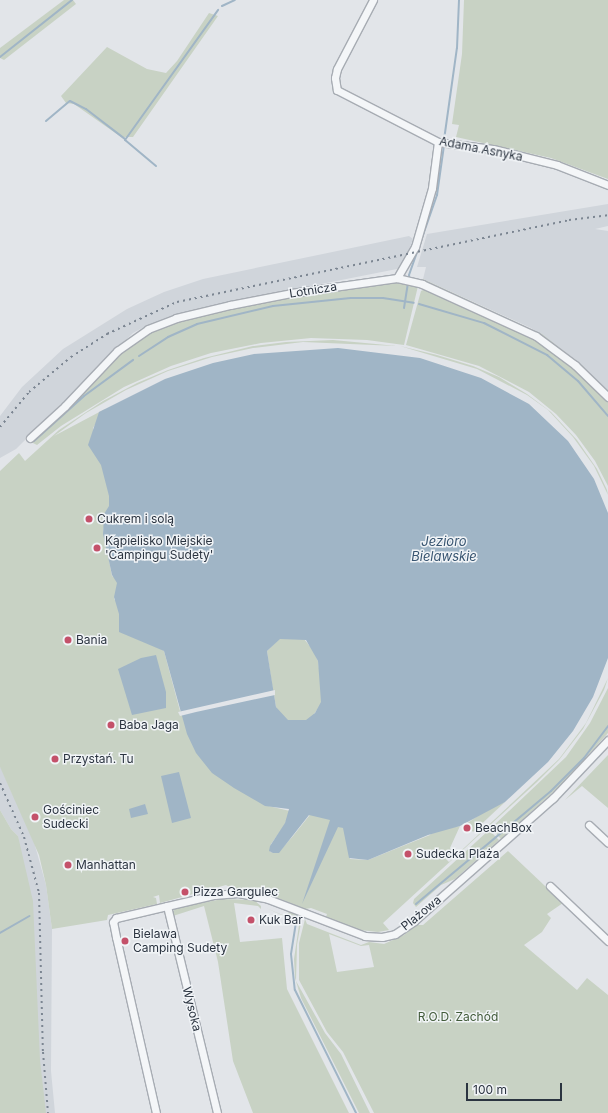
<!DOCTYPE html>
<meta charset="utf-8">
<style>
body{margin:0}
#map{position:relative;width:608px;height:1113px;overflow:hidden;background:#e2e5e9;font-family:Inter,sans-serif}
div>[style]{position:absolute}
.built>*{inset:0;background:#d0d5db}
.green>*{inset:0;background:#c8d2c4}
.water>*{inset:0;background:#a0b5c6}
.pier>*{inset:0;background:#e2e5e9}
.stream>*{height:2px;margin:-1px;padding:0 1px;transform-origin:1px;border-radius:1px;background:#a0b5c6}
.roads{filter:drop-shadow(1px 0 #a7acb3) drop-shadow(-1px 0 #a7acb3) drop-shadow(0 1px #a7acb3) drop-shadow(0 -1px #a7acb3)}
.street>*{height:7px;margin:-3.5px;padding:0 3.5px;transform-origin:3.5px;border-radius:3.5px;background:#f4f6f8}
.rail>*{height:2px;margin-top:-1px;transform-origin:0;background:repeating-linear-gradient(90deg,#7c8692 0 2px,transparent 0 6px)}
.dots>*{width:11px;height:11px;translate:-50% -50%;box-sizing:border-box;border:2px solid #f1f4f7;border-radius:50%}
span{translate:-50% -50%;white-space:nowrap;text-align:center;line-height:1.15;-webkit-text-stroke:3px #f1f4f7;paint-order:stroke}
.street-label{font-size:12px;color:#2b3440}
.poi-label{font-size:12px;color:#2b3440}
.left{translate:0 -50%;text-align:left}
.park-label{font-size:12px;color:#425b3a}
.water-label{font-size:13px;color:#385571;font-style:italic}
.scale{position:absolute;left:466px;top:1083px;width:96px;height:18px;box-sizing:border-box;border:2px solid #2b3440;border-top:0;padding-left:5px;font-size:12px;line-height:14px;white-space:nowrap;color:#2b3440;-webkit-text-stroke:3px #f1f4f7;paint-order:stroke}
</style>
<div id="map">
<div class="built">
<i style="clip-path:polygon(608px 204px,608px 226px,595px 229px,608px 231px,608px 391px,575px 359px,531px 328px,423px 279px,426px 267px,417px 267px,427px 234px)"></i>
<i style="clip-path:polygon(409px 236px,413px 239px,402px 268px,220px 304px,168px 317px,142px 328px,133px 333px,16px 449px,0 458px,0 416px,22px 387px,63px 349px,127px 309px,164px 292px,203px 279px)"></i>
<i style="clip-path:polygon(0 766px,34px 842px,46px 885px,52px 929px,51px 1071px,55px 1113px,43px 1113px,18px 836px,11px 829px,0 810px)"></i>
</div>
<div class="green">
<i style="clip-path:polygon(64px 0,73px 0,76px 4px,4px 60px,0 58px,0 48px)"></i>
<i style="clip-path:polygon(464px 0,608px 0,608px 179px,551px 158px,456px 137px,459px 125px,452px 124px,462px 54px)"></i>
<i style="clip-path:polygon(209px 13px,218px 16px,133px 137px,121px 137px,74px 104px,66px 103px,61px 96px,107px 47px,147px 69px,166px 73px,177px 61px)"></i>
<i style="clip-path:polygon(423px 279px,542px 334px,583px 366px,608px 394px,580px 366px,541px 336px,422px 281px)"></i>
<i style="clip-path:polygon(389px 282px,418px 286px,404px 345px,367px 340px,311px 338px,261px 343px,211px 353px,171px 366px,124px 387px,61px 426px,37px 445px,31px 442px,110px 360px,148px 331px,172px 321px,295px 295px)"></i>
<i style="clip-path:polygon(425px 289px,534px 338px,577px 370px,608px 401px,608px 486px,595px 461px,576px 435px,556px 414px,529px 392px,479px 366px,406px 345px,421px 291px)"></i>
<i style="clip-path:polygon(333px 340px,397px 346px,303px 342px,253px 348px,212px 357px,168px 371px,126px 390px,86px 413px,54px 436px,105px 409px,93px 428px,111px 502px,103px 530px,112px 576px,120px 581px,114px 599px,156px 646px,164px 651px,180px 711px,273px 691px,267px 651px,279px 639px,304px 639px,313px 650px,318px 661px,322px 691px,322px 703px,314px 714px,314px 720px,285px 723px,276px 707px,274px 695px,264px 805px,290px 811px,284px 826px,271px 844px,270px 852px,278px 853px,293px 836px,309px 816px,317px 796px,338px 826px,344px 828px,350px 859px,368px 860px,430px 835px,432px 831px,460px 826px,450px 848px,452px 853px,446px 859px,449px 862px,559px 759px,586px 723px,608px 678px,604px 690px,583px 729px,559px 760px,537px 782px,383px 923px,389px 930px,378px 932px,360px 930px,326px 917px,327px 914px,311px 908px,305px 909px,268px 894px,231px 888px,226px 885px,160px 903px,159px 895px,153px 897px,156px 898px,157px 904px,108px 915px,107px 920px,52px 929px,46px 885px,39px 855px,0 767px,0 471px,19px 453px,25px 461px,59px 430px,103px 401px,137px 383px,168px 370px,204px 358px,253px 346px,286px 342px)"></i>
<i style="clip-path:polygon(400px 346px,437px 355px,473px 366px,499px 377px,527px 394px,551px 412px,577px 440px,597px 469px,607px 490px,608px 495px,594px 466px,573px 437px,548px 410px,527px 395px,477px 369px)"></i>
<i style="clip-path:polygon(608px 688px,608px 733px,563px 783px,501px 839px,491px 828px,566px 757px,590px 723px)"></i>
<i style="clip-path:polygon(608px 755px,608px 808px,582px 786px,565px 800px)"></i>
<i style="clip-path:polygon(505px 802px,473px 832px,466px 824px,488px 809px)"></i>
<i style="clip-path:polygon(0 810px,11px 829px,18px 836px,33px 901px,40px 1060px,46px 1113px,0 1113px)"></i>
<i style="clip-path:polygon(489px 830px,499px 840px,455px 879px,441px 885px,416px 907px,413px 903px,414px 899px)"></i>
<i style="clip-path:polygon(evenodd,508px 851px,563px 903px,547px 914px,551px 918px,542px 932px,524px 945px,577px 990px,587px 978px,608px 995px,608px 1113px,374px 1113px,343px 1052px,327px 1032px,299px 980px,299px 943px,305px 919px,307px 924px,361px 945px,369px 942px,384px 944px,404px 935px,416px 925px,423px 925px,508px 851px,329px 934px,361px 946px,369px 945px,374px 967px,337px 972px,329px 934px)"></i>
<i style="clip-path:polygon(222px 899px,254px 900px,261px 906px,261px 909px,258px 906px,234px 903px,240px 942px,282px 938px,287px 989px,349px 1113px,253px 1113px,233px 1061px,218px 962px,204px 906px,176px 915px,172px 916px,171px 913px,176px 908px)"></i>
<i style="clip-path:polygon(266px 908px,285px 916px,289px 912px,302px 917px,297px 945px,296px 981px,325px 1033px,341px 1054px,370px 1113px,359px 1113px,301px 998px,295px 978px,294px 959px,300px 918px,293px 915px,286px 917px)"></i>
</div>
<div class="water">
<i style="clip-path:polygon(evenodd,338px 348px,420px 358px,481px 378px,529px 404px,568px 441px,594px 479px,608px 513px,608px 658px,593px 697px,573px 731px,548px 762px,505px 802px,460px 826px,428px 835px,368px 860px,349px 858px,343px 828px,338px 827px,302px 904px,330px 820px,309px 815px,279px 853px,273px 853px,269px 851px,270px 846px,285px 823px,289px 809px,265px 806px,234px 788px,212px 773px,196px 753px,187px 734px,164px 651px,119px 632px,119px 614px,114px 597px,117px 583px,112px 575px,103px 534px,104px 514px,109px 506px,109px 496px,101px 465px,88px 445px,99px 412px,165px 379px,213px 363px,254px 354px,338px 348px,280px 639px,306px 640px,318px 661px,321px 702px,315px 713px,306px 720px,288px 720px,276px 707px,267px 651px,280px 639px)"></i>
<i style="clip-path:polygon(156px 655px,166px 692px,166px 708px,132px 715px,118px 669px,141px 658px)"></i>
<i style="clip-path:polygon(179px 772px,191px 818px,172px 823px,161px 776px)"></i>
<i style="clip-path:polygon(145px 804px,148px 814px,131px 818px,129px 809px)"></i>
</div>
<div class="pier">
<i style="clip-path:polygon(275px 690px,275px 695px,196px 712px,180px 716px,178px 712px)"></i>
</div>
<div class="stream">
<i style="left:222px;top:6px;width:14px;rotate:-25deg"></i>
<i style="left:0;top:57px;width:92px;rotate:-38.4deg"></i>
<i style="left:46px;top:121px;width:31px;rotate:-40deg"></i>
<i style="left:70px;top:101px;width:18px;rotate:27deg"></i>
<i style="left:86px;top:109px;width:49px;rotate:37.6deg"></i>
<i style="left:444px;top:140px;width:93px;rotate:-82deg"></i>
<i style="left:457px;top:48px;width:48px;rotate:-87.6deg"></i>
<i style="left:156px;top:166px;width:40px;rotate:-140deg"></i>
<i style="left:125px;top:140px;width:160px;rotate:-54.4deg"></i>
<i style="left:419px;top:304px;width:68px;rotate:16.3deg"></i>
<i style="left:484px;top:323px;width:71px;rotate:26.9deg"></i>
<i style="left:547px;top:355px;width:40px;rotate:40deg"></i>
<i style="left:578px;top:381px;width:46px;rotate:49.4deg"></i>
<i style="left:404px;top:308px;width:33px;rotate:-81deg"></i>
<i style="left:409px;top:275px;width:85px;rotate:-70.7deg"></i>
<i style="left:437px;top:195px;width:50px;rotate:-82deg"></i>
<i style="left:139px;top:356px;width:35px;rotate:-33deg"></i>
<i style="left:168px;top:337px;width:32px;rotate:-24deg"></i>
<i style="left:197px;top:324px;width:78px;rotate:-13.3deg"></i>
<i style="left:273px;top:306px;width:78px;rotate:-5.9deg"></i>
<i style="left:351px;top:298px;width:32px"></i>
<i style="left:383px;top:298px;width:31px;rotate:9deg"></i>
<i style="left:34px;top:441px;width:67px;rotate:-42deg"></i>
<i style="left:84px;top:396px;width:61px;rotate:-36.3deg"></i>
<i style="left:416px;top:904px;width:176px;rotate:-39.9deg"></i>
<i style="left:551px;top:791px;width:47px;rotate:-45deg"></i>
<i style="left:584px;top:758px;width:40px;rotate:-53deg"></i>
<i style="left:297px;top:916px;width:38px;rotate:99deg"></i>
<i style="left:291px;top:954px;width:36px;rotate:84deg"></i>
<i style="left:295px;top:990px;width:137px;rotate:63.6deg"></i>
<i style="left:0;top:933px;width:34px;rotate:-30deg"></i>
</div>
<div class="roads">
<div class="street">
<i style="left:373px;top:0;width:78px;rotate:117.6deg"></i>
<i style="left:337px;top:69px;width:9px;rotate:103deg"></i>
<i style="left:335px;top:78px;width:12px;rotate:81deg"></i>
<i style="left:337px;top:90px;width:114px;rotate:27.2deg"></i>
<i style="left:438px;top:142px;width:55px;rotate:7.3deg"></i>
<i style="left:493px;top:149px;width:66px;rotate:14deg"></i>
<i style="left:557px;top:165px;width:55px;rotate:21.4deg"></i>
<i style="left:397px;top:278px;width:36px;rotate:-60deg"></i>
<i style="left:415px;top:247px;width:61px;rotate:-73.9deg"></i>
<i style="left:432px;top:188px;width:46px;rotate:-82.6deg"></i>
<i style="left:30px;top:438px;width:47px;rotate:-42.4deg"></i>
<i style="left:65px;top:406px;width:76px;rotate:-46.6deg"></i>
<i style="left:117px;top:351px;width:38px;rotate:-35deg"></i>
<i style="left:148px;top:329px;width:30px;rotate:-21deg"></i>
<i style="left:176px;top:318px;width:56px;rotate:-13.5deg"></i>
<i style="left:230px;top:305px;width:62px;rotate:-11.1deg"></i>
<i style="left:291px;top:293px;width:107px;rotate:-8.1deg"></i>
<i style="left:397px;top:278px;width:26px;rotate:13deg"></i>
<i style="left:422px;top:284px;width:125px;rotate:24.5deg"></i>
<i style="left:536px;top:336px;width:49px;rotate:36.6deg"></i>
<i style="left:575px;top:365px;width:46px;rotate:44.1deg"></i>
<i style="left:589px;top:825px;width:26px;rotate:43deg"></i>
<i style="left:550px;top:886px;width:80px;rotate:43.5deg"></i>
<i style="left:167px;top:906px;width:213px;rotate:76.4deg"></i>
<i style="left:156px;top:1113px;width:180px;rotate:-102.8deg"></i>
<i style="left:116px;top:937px;width:15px;rotate:-101deg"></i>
<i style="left:113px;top:922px;width:5px;rotate:-53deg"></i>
<i style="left:116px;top:918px;width:101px;rotate:-13.2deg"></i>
<i style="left:214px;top:895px;width:24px;rotate:-5deg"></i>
<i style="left:238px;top:893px;width:31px;rotate:11deg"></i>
<i style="left:268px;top:899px;width:104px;rotate:20.9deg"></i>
<i style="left:365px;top:936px;width:17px;rotate:3deg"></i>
<i style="left:382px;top:937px;width:13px;rotate:-13deg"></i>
<i style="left:395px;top:934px;width:23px;rotate:-34deg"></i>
<i style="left:414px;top:921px;width:186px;rotate:-41.5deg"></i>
<i style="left:553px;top:798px;width:80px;rotate:-46.5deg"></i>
</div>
</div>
<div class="rail">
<i style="left:0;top:427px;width:45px;rotate:-50.4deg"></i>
<i style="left:29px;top:392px;width:55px;rotate:-39.8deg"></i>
<i style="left:71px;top:357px;width:43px;rotate:-32.6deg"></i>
<i style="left:107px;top:334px;width:77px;rotate:-24.6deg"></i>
<i style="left:177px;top:302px;width:400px;rotate:-11.8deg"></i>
<i style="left:569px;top:220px;width:39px;rotate:-7deg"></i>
<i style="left:0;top:783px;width:59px;rotate:66deg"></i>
<i style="left:24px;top:837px;width:58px;rotate:75deg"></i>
<i style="left:39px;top:893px;width:159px;rotate:88.6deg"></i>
<i style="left:43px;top:1052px;width:61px;rotate:85.3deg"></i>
</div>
<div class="dots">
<i style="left:89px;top:519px;background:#c4516a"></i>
<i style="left:97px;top:548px;background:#c4516a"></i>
<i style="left:68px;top:640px;background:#c4516a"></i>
<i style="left:111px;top:725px;background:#c4516a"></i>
<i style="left:55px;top:759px;background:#c4516a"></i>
<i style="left:35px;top:817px;background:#c4516a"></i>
<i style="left:467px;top:828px;background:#c4516a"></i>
<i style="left:408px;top:854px;background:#c4516a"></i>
<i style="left:68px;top:865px;background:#c4516a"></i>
<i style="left:185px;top:892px;background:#c4516a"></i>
<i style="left:251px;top:920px;background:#c4516a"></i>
<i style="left:125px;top:941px;background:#c4516a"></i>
</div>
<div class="street-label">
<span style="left:481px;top:149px;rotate:11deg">Adama Asnyka</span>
<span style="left:313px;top:290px;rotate:-9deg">Lotnicza</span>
<span style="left:421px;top:913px;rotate:-39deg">Plażowa</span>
<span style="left:192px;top:1009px;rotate:76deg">Wysoka</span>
</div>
<div class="poi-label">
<span class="left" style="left:97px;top:519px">Cukrem i solą</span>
<span class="left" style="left:105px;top:548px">Kąpielisko Miejskie<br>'Campingu Sudety'</span>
<span class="left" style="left:76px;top:640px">Bania</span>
<span class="left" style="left:119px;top:725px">Baba Jaga</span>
<span class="left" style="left:63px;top:759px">Przystań. Tu</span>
<span class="left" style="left:43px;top:817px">Gościniec<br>Sudecki</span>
<span class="left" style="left:475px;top:828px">BeachBox</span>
<span class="left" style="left:416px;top:854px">Sudecka Plaża</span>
<span class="left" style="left:76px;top:865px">Manhattan</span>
<span class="left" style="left:193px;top:892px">Pizza Gargulec</span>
<span class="left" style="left:259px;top:920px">Kuk Bar</span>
<span class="left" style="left:133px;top:941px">Bielawa<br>Camping Sudety</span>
</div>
<div class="park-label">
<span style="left:458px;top:1017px">R.O.D. Zachód</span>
</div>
<div class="water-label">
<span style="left:444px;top:549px">Jezioro<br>Bielawskie</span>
</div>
<div class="scale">100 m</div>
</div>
